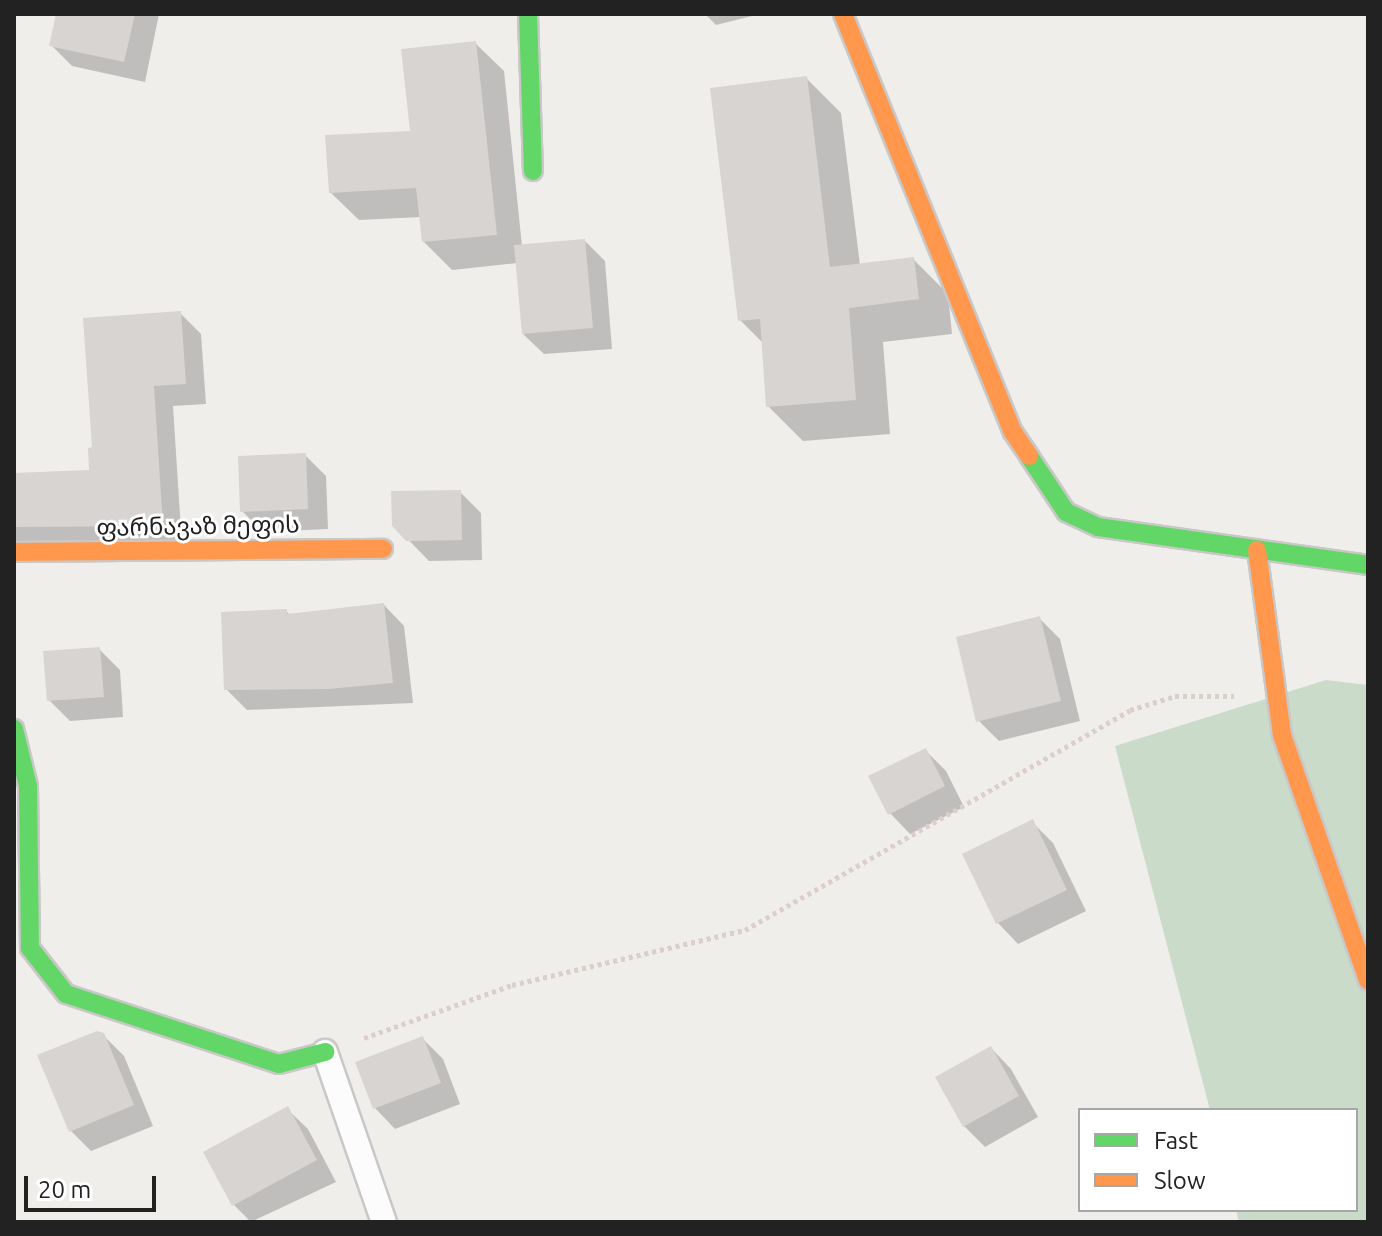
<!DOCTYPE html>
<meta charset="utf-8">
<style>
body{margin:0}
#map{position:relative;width:1382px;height:1236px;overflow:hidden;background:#f0eeeb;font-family:Ubuntu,"Noto Sans Georgian",sans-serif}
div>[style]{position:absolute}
.cemetery>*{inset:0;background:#cadbca}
.shadow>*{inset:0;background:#0003}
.building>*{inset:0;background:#d7d4d2}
.path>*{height:5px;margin-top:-2.5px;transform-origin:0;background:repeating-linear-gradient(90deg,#dccecd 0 4px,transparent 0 8px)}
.roads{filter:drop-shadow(2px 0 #c9c8c7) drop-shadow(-2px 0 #c9c8c7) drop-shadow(0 2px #c9c8c7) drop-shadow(0 -2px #c9c8c7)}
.lane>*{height:24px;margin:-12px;padding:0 12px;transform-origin:12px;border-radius:12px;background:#fdfcfc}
.fast>*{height:18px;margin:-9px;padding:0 9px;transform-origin:9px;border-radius:9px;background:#63d668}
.slow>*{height:18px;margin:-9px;padding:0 9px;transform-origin:9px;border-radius:9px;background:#ff974d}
span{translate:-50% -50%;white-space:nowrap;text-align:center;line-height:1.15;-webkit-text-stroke:6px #fff;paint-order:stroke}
.street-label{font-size:24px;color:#222}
.frame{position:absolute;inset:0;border:16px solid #222;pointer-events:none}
.legend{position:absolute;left:1078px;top:1108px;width:280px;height:104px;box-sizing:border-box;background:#fff;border:2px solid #a7a7a7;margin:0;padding:10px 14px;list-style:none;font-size:24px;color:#222}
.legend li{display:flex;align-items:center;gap:16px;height:40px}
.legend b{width:40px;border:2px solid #a7a7a7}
.scale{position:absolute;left:24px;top:1176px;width:132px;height:36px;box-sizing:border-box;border:4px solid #222;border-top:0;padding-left:10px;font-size:24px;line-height:28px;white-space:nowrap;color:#222;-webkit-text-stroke:6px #fff;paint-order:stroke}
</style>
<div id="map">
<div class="cemetery">
<i style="clip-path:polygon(1326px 680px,1368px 685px,1368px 1222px,1239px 1222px,1236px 1210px,1356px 1210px,1356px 1110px,1210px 1110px,1115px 746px)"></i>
</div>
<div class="shadow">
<i style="clip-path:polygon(60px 14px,159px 14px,145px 82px,72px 66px,52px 46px)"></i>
<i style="clip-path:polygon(705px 14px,760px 14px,716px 25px)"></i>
<i style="clip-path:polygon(475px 43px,504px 71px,522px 246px,585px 241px,605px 261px,612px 349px,544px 354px,523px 334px,518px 263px,452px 270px,424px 242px,421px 217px,359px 220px,330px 192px,412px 132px)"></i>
<i style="clip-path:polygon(806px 78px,841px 113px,860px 265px,913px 259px,948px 294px,952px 334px,883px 342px,890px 434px,803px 441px,768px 406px,764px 344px,740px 320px)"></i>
<i style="clip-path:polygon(180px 313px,201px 334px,206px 404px,173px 406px,182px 546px,14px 552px,14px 475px,91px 472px,95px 449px)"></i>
<i style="clip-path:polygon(305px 455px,326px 476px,328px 529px,263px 532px,242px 511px)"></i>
<i style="clip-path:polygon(460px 492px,481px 513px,482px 560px,429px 561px,394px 525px)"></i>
<i style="clip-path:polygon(384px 605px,404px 626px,413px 703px,247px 710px,226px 689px,286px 611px,290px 615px)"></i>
<i style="clip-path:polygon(1039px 618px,1060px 639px,1080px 721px,999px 741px,978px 720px)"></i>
<i style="clip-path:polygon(99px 649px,120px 670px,123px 717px,70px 721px,49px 700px)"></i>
<i style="clip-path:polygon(925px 750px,946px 771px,964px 807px,910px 834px,890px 813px)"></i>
<i style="clip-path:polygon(1032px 822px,1053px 843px,1086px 911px,1018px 944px,998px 923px)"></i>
<i style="clip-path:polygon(103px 1035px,124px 1056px,153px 1126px,91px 1151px,70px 1130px)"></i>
<i style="clip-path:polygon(422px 1038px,443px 1059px,460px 1104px,395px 1129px,375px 1108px)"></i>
<i style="clip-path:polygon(991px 1048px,1011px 1069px,1038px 1117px,985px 1147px,964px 1126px)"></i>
<i style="clip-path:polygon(287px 1109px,308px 1129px,336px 1182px,251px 1222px,233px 1204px)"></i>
</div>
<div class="building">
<i style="clip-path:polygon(56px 14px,135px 14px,124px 62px,49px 46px)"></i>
<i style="clip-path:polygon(476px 41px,497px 235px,422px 242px,416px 188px,329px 193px,325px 135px,410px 131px,401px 49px)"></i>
<i style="clip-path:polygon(807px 76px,830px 267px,914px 257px,919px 299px,849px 308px,856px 400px,766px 407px,760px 319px,738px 321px,710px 88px)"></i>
<i style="clip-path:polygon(585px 239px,593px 328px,522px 334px,514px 245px)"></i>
<i style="clip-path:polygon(181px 311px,186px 384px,154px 386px,163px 526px,14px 527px,14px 473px,89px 470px,88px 448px,92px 447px,83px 318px)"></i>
<i style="clip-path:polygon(306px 453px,308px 509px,240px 512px,238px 456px)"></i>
<i style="clip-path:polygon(461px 490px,462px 540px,406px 541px,392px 526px,391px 491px)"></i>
<i style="clip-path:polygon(384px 603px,393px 683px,328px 689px,224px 690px,221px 612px,287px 609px,287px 614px)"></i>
<i style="clip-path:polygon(1040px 616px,1061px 701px,976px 722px,956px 637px)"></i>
<i style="clip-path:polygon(100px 647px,104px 697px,47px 701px,43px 651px)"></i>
<i style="clip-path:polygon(926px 748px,945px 786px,888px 815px,868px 776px)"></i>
<i style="clip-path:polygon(1033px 819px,1067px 890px,996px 924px,962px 854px)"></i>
<i style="clip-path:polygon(97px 1031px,104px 1033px,134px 1105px,69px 1132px,37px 1055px)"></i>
<i style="clip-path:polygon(423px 1036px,441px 1083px,373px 1109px,355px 1062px)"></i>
<i style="clip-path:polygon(991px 1046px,1019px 1096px,963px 1127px,935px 1077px)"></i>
<i style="clip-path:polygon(288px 1106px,317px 1160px,232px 1206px,203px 1152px)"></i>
</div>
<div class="path">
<i style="left:364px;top:1038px;width:157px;rotate:-19.7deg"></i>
<i style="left:512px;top:985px;width:239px;rotate:-13.3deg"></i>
<i style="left:745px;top:930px;width:443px;rotate:-29.7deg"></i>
<i style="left:1130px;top:710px;width:47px;rotate:-17.3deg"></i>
<i style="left:1175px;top:696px;width:59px"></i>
</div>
<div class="roads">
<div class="lane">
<i style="left:325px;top:1052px;width:180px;rotate:70.9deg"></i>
</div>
<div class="fast">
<i style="left:528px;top:14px;width:157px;rotate:88.2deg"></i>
<i style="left:1029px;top:456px;width:67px;rotate:56.5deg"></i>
<i style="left:1066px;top:512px;width:35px;rotate:25deg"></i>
<i style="left:1098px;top:527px;width:273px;rotate:8deg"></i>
<i style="left:14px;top:729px;width:59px;rotate:76.2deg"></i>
<i style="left:28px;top:786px;width:162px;rotate:89.3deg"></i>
<i style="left:30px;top:948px;width:58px;rotate:52deg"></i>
<i style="left:66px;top:994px;width:224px;rotate:18.2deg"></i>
<i style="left:279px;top:1064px;width:48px;rotate:-14.6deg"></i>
</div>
<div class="slow">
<i style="left:843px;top:14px;width:451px;rotate:67.9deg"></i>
<i style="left:1013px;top:432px;width:29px;rotate:56deg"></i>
<i style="left:1257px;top:550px;width:187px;rotate:82.3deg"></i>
<i style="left:1282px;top:735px;width:260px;rotate:70.7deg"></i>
<i style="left:14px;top:552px;width:369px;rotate:-0.5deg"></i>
</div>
</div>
<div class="street-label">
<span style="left:198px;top:526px;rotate:-1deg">ფარნავაზ მეფის</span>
</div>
<div class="frame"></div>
<ul class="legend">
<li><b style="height:10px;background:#63d668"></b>Fast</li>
<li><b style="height:10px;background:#ff974d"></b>Slow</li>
</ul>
<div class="scale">20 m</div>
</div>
